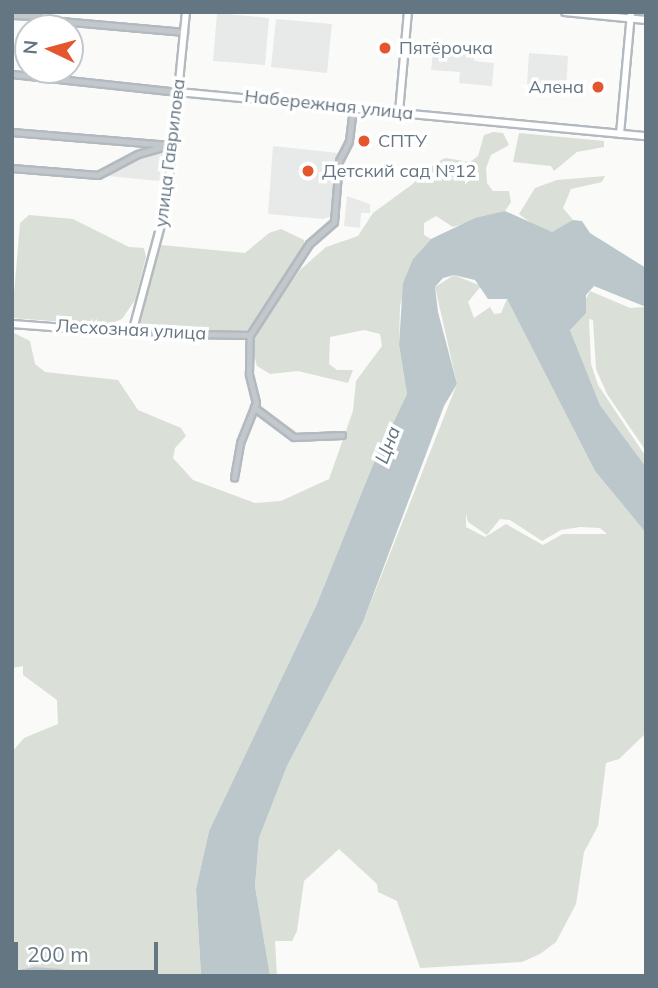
<!DOCTYPE html>
<meta charset="utf-8">
<style>
body{margin:0}
#map{position:relative;width:658px;height:988px;overflow:hidden;background:#fafaf8;font-family:Mulish,sans-serif}
div>[style]{position:absolute}
.built>*{inset:0;background:#e8e9e9}
.green>*{inset:0;background:#dadfd7}
.water>*{inset:0;background:#bbc7cb}
.roads{filter:drop-shadow(2px 0 #b3babf) drop-shadow(-2px 0 #b3babf) drop-shadow(0 2px #b3babf) drop-shadow(0 -2px #b3babf)}
.street>*{height:4.5px;margin:-2.25px;padding:0 2.25px;transform-origin:2.25px;border-radius:2.25px;background:#c3c8cc}
.secondary>*{height:6px;margin:-3px;padding:0 3px;transform-origin:3px;border-radius:3px;background:#fff}
.dots>*{width:19px;height:19px;translate:-50% -50%;box-sizing:border-box;border:4px solid #fff;border-radius:50%}
span{translate:-50% -50%;white-space:nowrap;text-align:center;line-height:1.15;-webkit-text-stroke:7px #fff;paint-order:stroke}
.poi-label{font-size:18px;color:#657683}
.left{translate:0 -50%;text-align:left}
.right{translate:-100% -50%;text-align:right}
.street-label{font-size:18px;color:#657683}
.water-label{font-size:19px;color:#60757c;font-style:italic}
.frame{position:absolute;inset:0;border:14px solid #657683;pointer-events:none}
.north{position:absolute;left:14px;top:14px;width:70px;height:70px;box-sizing:border-box;background:#fff;border:2px solid #c1c8cd;border-radius:50%;rotate:275deg;font-size:19px;font-weight:700;line-height:28px;text-align:center;color:#657683}
.north::after{content:'';display:block;margin:auto;width:24px;height:32px;background:#e4572e;clip-path:polygon(50% 0,100% 100%,50% 72%,0 100%)}
.scale{position:absolute;left:14px;top:942px;width:144px;height:32px;box-sizing:border-box;border:4px solid #657683;border-top:0;padding-left:9px;font-size:21px;line-height:24px;white-space:nowrap;color:#657683;-webkit-text-stroke:5px #fff;paint-order:stroke}
</style>
<div id="map">
<div class="built">
<i style="clip-path:polygon(217px 13px,269px 18px,265px 65px,213px 61px)"></i>
<i style="clip-path:polygon(276px 19px,332px 24px,327px 73px,271px 67px)"></i>
<i style="clip-path:polygon(434px 45px,474px 48px,474px 61px,494px 63px,492px 86px,459px 83px,460px 72px,431px 70px)"></i>
<i style="clip-path:polygon(529px 53px,568px 56px,566px 90px,527px 84px)"></i>
<i style="clip-path:polygon(139px 142px,173px 145px,170px 182px,108px 176px,138px 154px)"></i>
<i style="clip-path:polygon(273px 146px,338px 153px,332px 216px,323px 219px,268px 214px)"></i>
<i style="clip-path:polygon(347px 196px,370px 204px,370px 213px,361px 213px,360px 228px,344px 226px)"></i>
</div>
<div class="green">
<i style="clip-path:polygon(493px 132px,503px 133px,509px 145px,491px 155px,486px 168px,487px 183px,493px 191px,509px 191px,511px 202px,505px 211px,453px 227px,436px 216px,424px 223px,424px 235px,431px 239px,413px 259px,400px 306px,399px 345px,407px 394px,372px 467px,316px 606px,209px 831px,196px 889px,201px 976px,94px 976px,34px 967px,12px 971px,12px 752px,24px 738px,58px 724px,57px 700px,23px 675px,23px 666px,12px 668px,12px 332px,30px 341px,35px 364px,45px 372px,118px 380px,138px 410px,181px 428px,186px 436px,175px 448px,173px 458px,193px 480px,255px 503px,281px 501px,329px 479px,353px 411px,356px 381px,382px 346px,380px 334px,364px 330px,330px 337px,329px 364px,337px 370px,353px 370px,348px 383px,298px 371px,270px 374px,257px 366px,253px 351px,255px 336px,265px 318px,300px 270px,326px 247px,358px 236px,373px 213px,414px 183px,424px 170px,445px 158px,470px 162px,478px 156px,484px 135px)"></i>
<i style="clip-path:polygon(519px 133px,604px 141px,604px 147px,577px 152px,554px 171px,551px 166px,513px 162px)"></i>
<i style="clip-path:polygon(605px 176px,602px 182px,571px 189px,563px 208px,573px 220px,565px 228px,552px 232px,539px 229px,519px 214px,535px 188px,557px 180px)"></i>
<i style="clip-path:polygon(29px 215px,73px 219px,129px 247px,144px 248px,146px 257px,135px 300px,122px 319px,107px 325px,12px 318px,20px 223px)"></i>
<i style="clip-path:polygon(281px 229px,304px 240px,304px 246px,248px 332px,238px 337px,142px 329px,138px 325px,161px 245px,245px 253px,269px 233px)"></i>
<i style="clip-path:polygon(evenodd,454px 275px,481px 286px,468px 302px,474px 318px,490px 307px,494px 314px,501px 313px,507px 299px,595px 471px,646px 533px,646px 733px,619px 759px,606px 763px,598px 826px,584px 852px,576px 904px,556px 942px,540px 954px,522px 962px,420px 968px,397px 901px,378px 892px,377px 884px,339px 849px,304px 881px,297px 931px,292px 941px,275px 941px,277px 976px,270px 976px,255px 886px,259px 838px,287px 766px,363px 622px,457px 384px,435px 287px,454px 275px,466px 513px,468px 522px,487px 535px,500px 519px,510px 520px,542px 541px,561px 530px,580px 527px,600px 528px,607px 534px,563px 534px,543px 545px,506px 524px,485px 537px,466px 527px,466px 513px)"></i>
<i style="clip-path:polygon(590px 291px,630px 308px,646px 307px,646px 451px,607px 394px,596px 369px,593px 320px,589px 319px,591px 364px,598px 385px,646px 457px,646px 467px,600px 405px,570px 330px)"></i>
</div>
<div class="water">
<i style="clip-path:polygon(505px 211px,552px 232px,573px 220px,582px 221px,590px 233px,646px 268px,646px 307px,594px 286px,586px 295px,586px 313px,570px 330px,600px 405px,646px 467px,646px 533px,595px 471px,507px 299px,488px 299px,475px 280px,454px 275px,443px 278px,435px 287px,438px 312px,457px 384px,444px 406px,363px 622px,287px 766px,259px 838px,255px 886px,270px 976px,201px 976px,196px 889px,209px 831px,316px 606px,372px 467px,407px 394px,399px 345px,403px 283px,413px 259px,431px 239px,475px 218px)"></i>
<i style="clip-path:polygon(34px 967px,60px 969px,94px 976px,12px 976px,12px 971px)"></i>
</div>
<div class="roads">
<div class="street">
<i style="left:12px;top:15px;width:26px;rotate:2deg"></i>
<i style="left:38px;top:28px;width:9px;rotate:-90deg"></i>
<i style="left:38px;top:19px;width:147px;rotate:5.1deg"></i>
<i style="left:12px;top:74px;width:167px;rotate:6.2deg"></i>
<i style="left:12px;top:132px;width:158px;rotate:4.7deg"></i>
<i style="left:12px;top:168px;width:86px;rotate:4.7deg"></i>
<i style="left:98px;top:175px;width:45px;rotate:-27.7deg"></i>
<i style="left:138px;top:154px;width:33px;rotate:-16deg"></i>
<i style="left:132px;top:333px;width:118px;rotate:1deg"></i>
<i style="left:254px;top:407px;width:50px;rotate:36.9deg"></i>
<i style="left:294px;top:437px;width:48px;rotate:-2.4deg"></i>
<i style="left:234px;top:478px;width:36px;rotate:-80deg"></i>
<i style="left:240px;top:443px;width:43px;rotate:-68.2deg"></i>
<i style="left:256px;top:403px;width:30px;rotate:-104deg"></i>
<i style="left:249px;top:374px;width:39px;rotate:-89deg"></i>
<i style="left:250px;top:335px;width:108px;rotate:-57deg"></i>
<i style="left:309px;top:244px;width:33px;rotate:-41deg"></i>
<i style="left:334px;top:222px;width:61px;rotate:-85.3deg"></i>
<i style="left:339px;top:161px;width:22px;rotate:-63deg"></i>
<i style="left:349px;top:141px;width:33px;rotate:-83deg"></i>
</div>
<div class="secondary">
<i style="left:565px;top:12px;width:81px;rotate:5.6deg"></i>
<i style="left:178px;top:92px;width:470px;rotate:5.4deg"></i>
<i style="left:399px;top:112px;width:100px;rotate:-84.9deg"></i>
<i style="left:620px;top:134px;width:122px;rotate:-84.8deg"></i>
<i style="left:12px;top:324px;width:120px;rotate:4.3deg"></i>
<i style="left:132px;top:333px;width:136px;rotate:-75deg"></i>
<i style="left:167px;top:202px;width:191px;rotate:-84.3deg"></i>
</div>
</div>
<div class="dots">
<i style="left:385px;top:48px;background:#e4572e"></i>
<i style="left:598px;top:87px;background:#e4572e"></i>
<i style="left:364px;top:141px;background:#e4572e"></i>
<i style="left:308px;top:171px;background:#e4572e"></i>
</div>
<div class="poi-label">
<span class="left" style="left:399px;top:48px">Пятёрочка</span>
<span class="right" style="left:584px;top:87px">Алена</span>
<span class="left" style="left:378px;top:141px">СПТУ</span>
<span class="left" style="left:322px;top:171px">Детский сад №12</span>
</div>
<div class="street-label">
<span style="left:329px;top:105px;rotate:6deg">Набережная улица</span>
<span style="left:170px;top:153px;rotate:-83deg">улица Гаврилова</span>
<span style="left:131px;top:330px;rotate:3deg">Лесхозная улица</span>
</div>
<div class="water-label">
<span style="left:388px;top:445px;rotate:-69deg">Цна</span>
</div>
<div class="frame"></div>
<div class="north">N</div>
<div class="scale">200 m</div>
</div>
